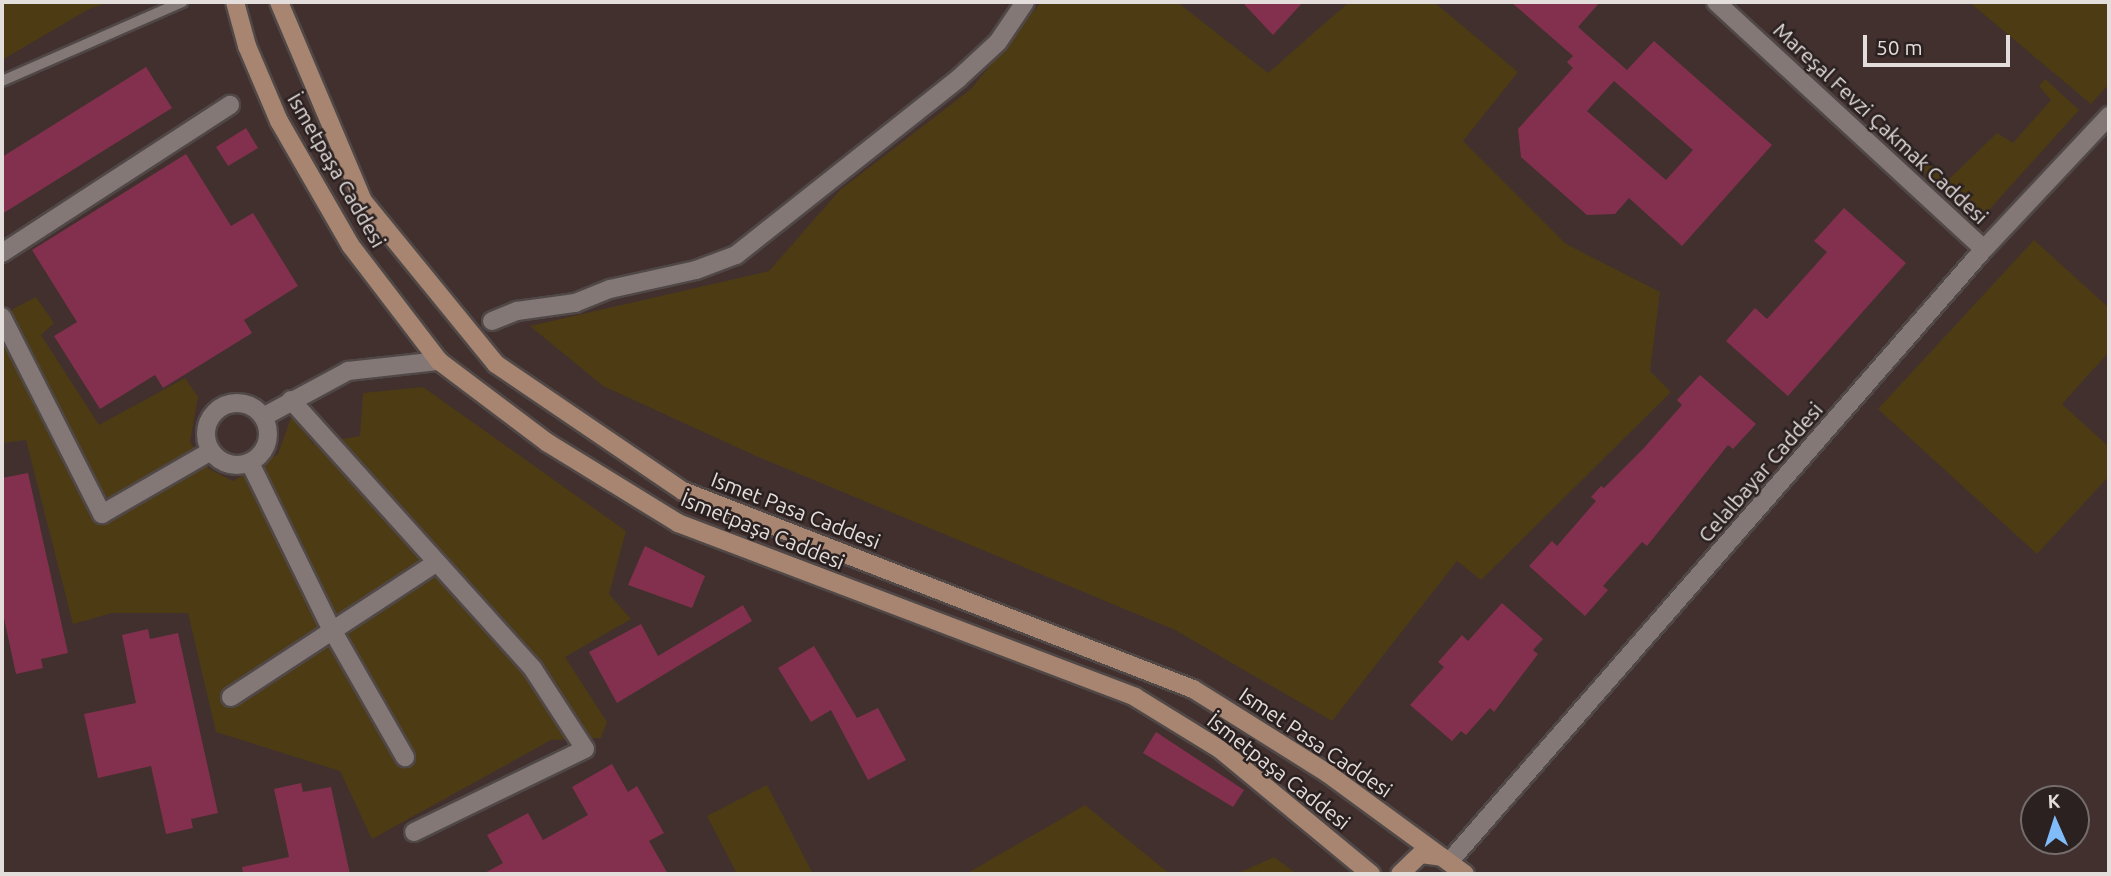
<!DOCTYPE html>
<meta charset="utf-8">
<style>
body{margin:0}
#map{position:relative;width:2111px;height:876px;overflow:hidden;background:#342b29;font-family:Ubuntu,sans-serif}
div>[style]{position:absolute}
.built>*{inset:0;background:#41302e}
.green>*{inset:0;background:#4d3b14}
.building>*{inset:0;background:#83304e}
.roads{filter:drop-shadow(2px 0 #504847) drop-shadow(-2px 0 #504847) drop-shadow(0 2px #504847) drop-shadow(0 -2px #504847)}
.service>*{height:10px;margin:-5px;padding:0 5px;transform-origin:5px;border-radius:5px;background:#837876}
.minor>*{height:18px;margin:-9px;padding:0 9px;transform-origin:9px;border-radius:9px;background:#837876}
.minor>.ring{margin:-9px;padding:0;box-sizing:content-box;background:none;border:18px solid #837876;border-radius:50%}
.tertiary>*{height:18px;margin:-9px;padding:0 9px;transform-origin:9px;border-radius:9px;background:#837876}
.secondary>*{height:18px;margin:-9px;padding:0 9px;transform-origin:9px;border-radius:9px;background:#a88570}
span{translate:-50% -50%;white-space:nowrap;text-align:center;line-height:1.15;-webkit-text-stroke:5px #2a2120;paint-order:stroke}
.street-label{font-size:21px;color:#e3dddc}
.frame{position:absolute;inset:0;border:4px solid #e3dddc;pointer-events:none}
.north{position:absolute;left:2020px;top:785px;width:70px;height:70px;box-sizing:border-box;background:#2a2120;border:2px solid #746c6b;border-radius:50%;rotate:357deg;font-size:19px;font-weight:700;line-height:28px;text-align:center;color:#e3dddc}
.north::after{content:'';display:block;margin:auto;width:24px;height:32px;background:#81bcfa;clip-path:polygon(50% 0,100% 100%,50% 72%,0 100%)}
.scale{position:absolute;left:1863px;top:35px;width:147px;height:32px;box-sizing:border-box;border:4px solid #e3dddc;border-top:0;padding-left:9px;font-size:21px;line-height:24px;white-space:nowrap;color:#e3dddc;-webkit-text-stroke:5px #2a2120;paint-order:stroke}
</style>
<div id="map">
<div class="built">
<i style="clip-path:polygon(evenodd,2px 2px,2109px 2px,2109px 874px,2px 874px,2px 2px,2034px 799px,2076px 799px,2076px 841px,2034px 841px,2034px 799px)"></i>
</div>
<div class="green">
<i style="clip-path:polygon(2px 2px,109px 2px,89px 9px,2px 60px)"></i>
<i style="clip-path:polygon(1041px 2px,1177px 2px,1268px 73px,1349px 2px,1434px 2px,1518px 72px,1463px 141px,1566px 244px,1660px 292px,1650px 371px,1671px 392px,1481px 580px,1457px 561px,1332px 721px,1175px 630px,756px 456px,603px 386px,530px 326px,769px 271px,840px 190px,971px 89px)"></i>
<i style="clip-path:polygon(1969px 2px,2109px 2px,2109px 84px,2091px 104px)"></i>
<i style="clip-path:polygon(2045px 79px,2079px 110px,1979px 221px,1885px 139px,1892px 132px,1949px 179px,1997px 133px,2013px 143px,2051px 100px,2039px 86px)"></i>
<i style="clip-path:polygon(2034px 240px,2109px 308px,2109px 352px,2062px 404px,2109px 447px,2109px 476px,2037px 554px,1878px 409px)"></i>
<i style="clip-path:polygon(36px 297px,54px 323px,41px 335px,99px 425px,185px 378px,198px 397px,190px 442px,209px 469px,233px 481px,278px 454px,292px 415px,313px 444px,360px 436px,363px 393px,423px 387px,626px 531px,609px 594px,631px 619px,565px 657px,607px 722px,601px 738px,551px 740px,372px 839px,340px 771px,216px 732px,188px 613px,112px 613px,73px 624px,26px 440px,2px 443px,2px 336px,13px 309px)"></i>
<i style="clip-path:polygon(767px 785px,813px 874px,737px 874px,707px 816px)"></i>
<i style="clip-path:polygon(1085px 805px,1170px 874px,966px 874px)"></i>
<i style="clip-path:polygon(1274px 857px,1297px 874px,1236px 874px)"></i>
</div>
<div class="building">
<i style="clip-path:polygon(1242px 2px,1303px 2px,1273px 35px)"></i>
<i style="clip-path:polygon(evenodd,1511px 2px,1600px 2px,1578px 27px,1627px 70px,1654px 41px,1772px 145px,1682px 246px,1629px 198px,1615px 214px,1587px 215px,1521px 157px,1518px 129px,1573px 68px,1567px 62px,1573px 56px,1511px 2px,1614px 81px,1693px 150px,1666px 180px,1587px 111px,1614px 81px)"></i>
<i style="clip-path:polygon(146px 67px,172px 108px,2px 214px,2px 157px)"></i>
<i style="clip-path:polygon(246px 128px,258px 148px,228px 166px,216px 147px)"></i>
<i style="clip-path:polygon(186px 154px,231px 226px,253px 213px,298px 286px,244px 320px,252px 333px,163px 388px,155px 375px,100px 409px,54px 336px,77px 322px,32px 250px)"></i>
<i style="clip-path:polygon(1844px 208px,1906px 263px,1788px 396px,1726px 341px,1755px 308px,1767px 319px,1827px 252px,1814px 241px)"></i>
<i style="clip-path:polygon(1700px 375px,1756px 424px,1733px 449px,1728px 445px,1647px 546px,1642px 542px,1603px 586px,1608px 590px,1585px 616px,1529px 566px,1552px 541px,1557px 546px,1596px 501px,1591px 497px,1601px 486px,1604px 488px,1643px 449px,1682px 405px,1677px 400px)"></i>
<i style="clip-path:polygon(28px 473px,68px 653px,41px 659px,43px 668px,16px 674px,2px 609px,2px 478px)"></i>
<i style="clip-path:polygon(645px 546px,705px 576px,692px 608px,628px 585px)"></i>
<i style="clip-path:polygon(1502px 603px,1543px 639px,1533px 650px,1538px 654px,1494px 712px,1490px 708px,1466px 735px,1461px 731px,1452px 741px,1410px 705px,1444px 667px,1438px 662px,1462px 635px,1468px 641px)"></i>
<i style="clip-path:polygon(743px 605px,752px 621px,617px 703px,589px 652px,641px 624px,658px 656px)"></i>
<i style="clip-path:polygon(148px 629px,150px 639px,178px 633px,218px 813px,191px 819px,193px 828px,166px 834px,151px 766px,98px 778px,84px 714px,136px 703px,122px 635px)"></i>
<i style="clip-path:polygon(814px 646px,857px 718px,878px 708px,906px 760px,868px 780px,831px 710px,811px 722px,778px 668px)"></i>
<i style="clip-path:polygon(1156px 732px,1244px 790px,1233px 807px,1143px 753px)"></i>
<i style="clip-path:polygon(612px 764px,628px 792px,637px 786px,664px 833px,649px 841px,668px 874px,483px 874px,503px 863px,487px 835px,528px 813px,543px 840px,588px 815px,572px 787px)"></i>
<i style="clip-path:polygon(301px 783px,303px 792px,331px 787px,350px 874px,243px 874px,242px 867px,289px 857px,274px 789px)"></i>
</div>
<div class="roads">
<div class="service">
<i style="left:2px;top:81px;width:197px;rotate:-23.7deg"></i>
</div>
<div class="minor">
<i style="left:2px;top:253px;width:272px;rotate:-33deg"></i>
<i style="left:2px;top:317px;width:221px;rotate:63.1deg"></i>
<i style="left:102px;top:514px;width:126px;rotate:-30deg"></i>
<i style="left:492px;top:321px;width:27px;rotate:-22deg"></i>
<i style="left:517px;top:311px;width:59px;rotate:-7.9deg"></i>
<i style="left:575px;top:303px;width:38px;rotate:-22deg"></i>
<i style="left:610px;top:289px;width:88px;rotate:-12.5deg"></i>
<i style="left:696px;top:270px;width:43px;rotate:-20.6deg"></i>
<i style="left:736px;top:255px;width:283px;rotate:-38.4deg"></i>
<i style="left:958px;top:79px;width:54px;rotate:-42.8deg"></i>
<i style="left:998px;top:42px;width:48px;rotate:-56deg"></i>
<i style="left:291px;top:400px;width:362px;rotate:48deg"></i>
<i style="left:533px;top:669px;width:95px;rotate:57deg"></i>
<i style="left:585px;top:749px;width:190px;rotate:154.1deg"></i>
<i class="ring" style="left:206px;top:403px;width:44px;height:44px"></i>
<i style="left:263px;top:417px;width:97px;rotate:-28.4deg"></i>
<i style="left:348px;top:371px;width:92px;rotate:-6.3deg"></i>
<i style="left:250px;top:463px;width:184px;rotate:63.9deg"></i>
<i style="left:331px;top:628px;width:149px;rotate:60.2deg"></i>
<i style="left:231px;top:697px;width:246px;rotate:-33.2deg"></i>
</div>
<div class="tertiary">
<i style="left:1716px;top:2px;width:364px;rotate:42.7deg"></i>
<i style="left:1449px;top:862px;width:814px;rotate:-48.89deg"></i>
<i style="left:1984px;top:249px;width:183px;rotate:-46.8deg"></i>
</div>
<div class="secondary">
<i style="left:235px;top:2px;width:46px;rotate:74.7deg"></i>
<i style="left:247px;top:46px;width:82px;rotate:66.9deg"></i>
<i style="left:279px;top:121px;width:144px;rotate:60.1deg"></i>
<i style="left:351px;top:246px;width:145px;rotate:52.6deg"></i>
<i style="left:439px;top:361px;width:136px;rotate:37deg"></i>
<i style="left:548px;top:443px;width:153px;rotate:31.6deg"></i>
<i style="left:678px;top:523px;width:489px;rotate:20.8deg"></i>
<i style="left:1135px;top:697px;width:101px;rotate:31.6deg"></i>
<i style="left:1221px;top:750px;width:195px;rotate:39.6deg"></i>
<i style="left:279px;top:2px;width:216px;rotate:67.1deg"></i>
<i style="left:363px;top:201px;width:210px;rotate:50.8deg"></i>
<i style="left:496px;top:364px;width:226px;rotate:34.2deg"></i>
<i style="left:683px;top:491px;width:547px;rotate:21.22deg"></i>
<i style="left:1193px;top:689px;width:158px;rotate:32.1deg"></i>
<i style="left:1327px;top:773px;width:171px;rotate:36.2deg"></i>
<i style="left:1400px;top:874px;width:29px;rotate:-44deg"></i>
<i style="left:1421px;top:854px;width:21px;rotate:8deg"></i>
</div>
</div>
<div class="street-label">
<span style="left:1881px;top:123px;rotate:43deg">Mareşal Fevzi Çakmak Caddesi</span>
<span style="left:337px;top:170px;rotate:60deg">İsmetpaşa Caddesi</span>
<span style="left:1760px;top:472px;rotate:-49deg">Celalbayar Caddesi</span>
<span style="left:796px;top:510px;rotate:21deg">Ismet Pasa Caddesi</span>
<span style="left:763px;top:530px;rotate:22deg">İsmetpaşa Caddesi</span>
<span style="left:1316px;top:742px;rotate:34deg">Ismet Pasa Caddesi</span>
<span style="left:1279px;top:771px;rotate:38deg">İsmetpaşa Caddesi</span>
</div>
<div class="frame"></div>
<div class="north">K</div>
<div class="scale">50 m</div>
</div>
